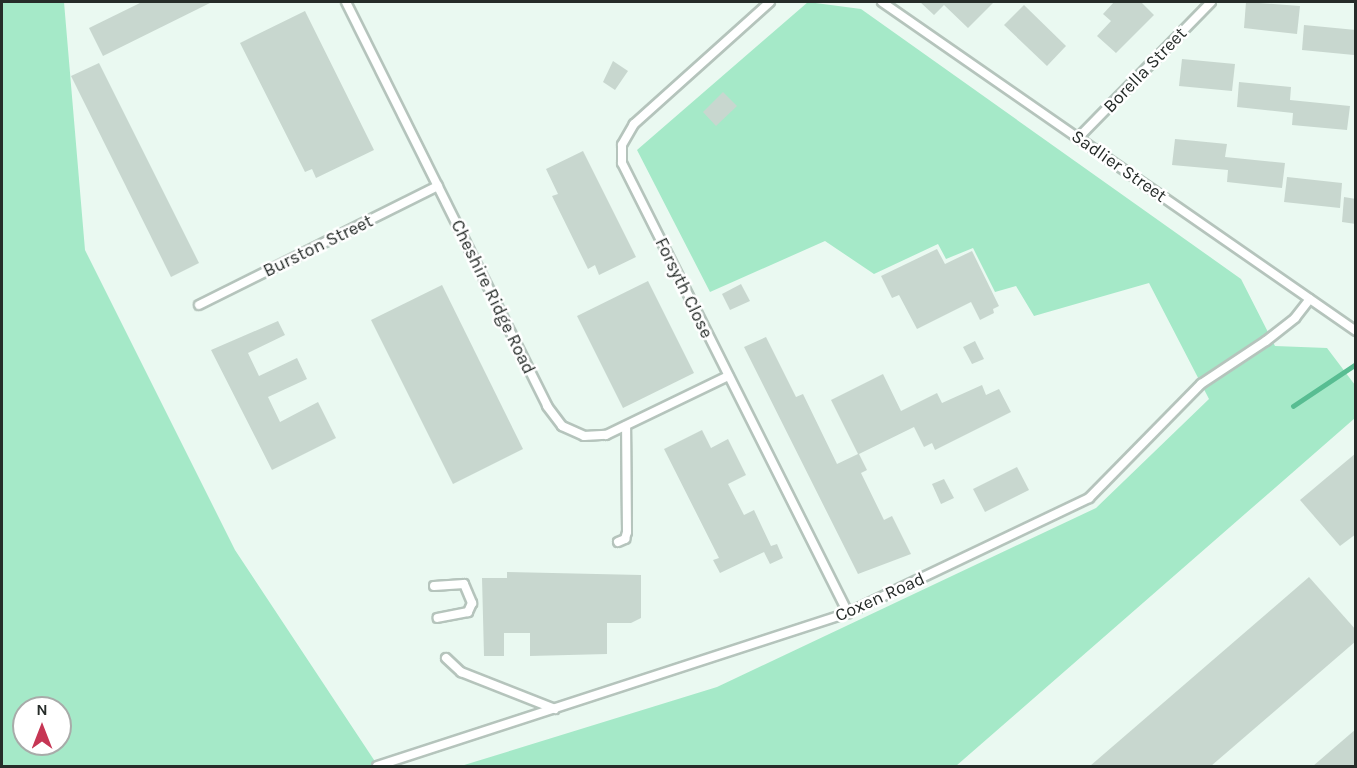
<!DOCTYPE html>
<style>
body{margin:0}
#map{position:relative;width:1357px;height:768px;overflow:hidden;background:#eaf9f1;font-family:Karla,sans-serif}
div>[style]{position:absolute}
.green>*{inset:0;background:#a5e9c8}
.stream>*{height:4.5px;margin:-2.25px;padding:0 2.25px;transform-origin:2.25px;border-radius:2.25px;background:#58bd92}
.building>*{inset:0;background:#c8d7cf}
.roads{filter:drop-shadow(2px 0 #b5c4bc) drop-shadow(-2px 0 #b5c4bc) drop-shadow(0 2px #b5c4bc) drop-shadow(0 -2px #b5c4bc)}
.lane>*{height:8px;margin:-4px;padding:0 4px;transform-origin:4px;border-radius:4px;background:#fff}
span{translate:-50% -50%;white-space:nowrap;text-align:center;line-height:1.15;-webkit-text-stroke:5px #fff;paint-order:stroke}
.street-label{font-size:18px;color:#262c29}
.frame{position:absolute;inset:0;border:3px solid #262c29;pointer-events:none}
.north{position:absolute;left:12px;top:696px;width:60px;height:60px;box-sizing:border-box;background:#fff;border:2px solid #a8aba9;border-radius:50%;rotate:0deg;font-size:16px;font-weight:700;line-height:24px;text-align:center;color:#262c29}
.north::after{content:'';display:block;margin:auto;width:21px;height:27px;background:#c63654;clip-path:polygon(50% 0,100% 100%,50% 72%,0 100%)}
</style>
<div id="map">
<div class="green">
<i style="clip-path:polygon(evenodd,2px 2px,64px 2px,85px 250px,235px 550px,378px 766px,2px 766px,2px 2px,24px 708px,60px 708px,60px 744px,24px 744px,24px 708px)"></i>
<i style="clip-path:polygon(808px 2px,861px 9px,1241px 279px,1275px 346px,1327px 348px,1355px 385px,1355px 418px,956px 766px,461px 766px,717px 687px,1096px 508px,1209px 399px,1149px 283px,1034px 316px,1016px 286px,995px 292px,973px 248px,946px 259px,938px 244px,874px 274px,825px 241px,710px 292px,637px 150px)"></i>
</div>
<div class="stream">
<i style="left:1293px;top:406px;width:76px;rotate:-33.7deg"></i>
</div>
<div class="building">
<i style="clip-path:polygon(142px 2px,212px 2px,103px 56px,89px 28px)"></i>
<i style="clip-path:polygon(920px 2px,994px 2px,968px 28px,944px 5px,934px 15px)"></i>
<i style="clip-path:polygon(1114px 2px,1141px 2px,1154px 15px,1116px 53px,1097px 36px,1111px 21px,1103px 14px)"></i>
<i style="clip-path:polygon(1246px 2px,1300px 6px,1297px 34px,1244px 28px)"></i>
<i style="clip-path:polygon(1024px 5px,1066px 46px,1047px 66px,1004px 25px)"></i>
<i style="clip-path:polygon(305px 11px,374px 150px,316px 178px,312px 169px,305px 172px,240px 43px)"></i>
<i style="clip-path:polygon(1304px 25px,1356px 30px,1354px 55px,1302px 50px)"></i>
<i style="clip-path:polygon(1182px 59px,1235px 64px,1232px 91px,1179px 86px)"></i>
<i style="clip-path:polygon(613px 61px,628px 71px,615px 90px,603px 82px)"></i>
<i style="clip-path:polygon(99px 63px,199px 263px,171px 277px,71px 76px)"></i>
<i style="clip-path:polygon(1239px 82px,1291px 87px,1290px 100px,1350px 106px,1347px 130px,1292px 125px,1293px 113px,1237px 107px)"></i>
<i style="clip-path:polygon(723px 92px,737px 106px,716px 126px,703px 112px)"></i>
<i style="clip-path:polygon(1175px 139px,1227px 144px,1225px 157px,1285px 163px,1282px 188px,1227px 182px,1228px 170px,1172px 165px)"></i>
<i style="clip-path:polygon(583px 151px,636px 257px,599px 275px,595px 265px,588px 269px,552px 196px,558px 194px,546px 169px)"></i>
<i style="clip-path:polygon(1287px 177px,1342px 183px,1340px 208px,1284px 202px)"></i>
<i style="clip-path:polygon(1344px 197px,1356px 199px,1356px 224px,1342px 222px)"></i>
<i style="clip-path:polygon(937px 249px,945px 264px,972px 251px,999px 306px,993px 309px,994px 313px,980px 320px,971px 302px,917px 329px,899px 295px,892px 298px,881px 276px)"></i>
<i style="clip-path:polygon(648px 281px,694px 373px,623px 408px,577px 316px)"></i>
<i style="clip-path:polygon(741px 284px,750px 301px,730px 310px,722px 294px)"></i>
<i style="clip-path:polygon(442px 285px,523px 449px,453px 484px,371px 320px)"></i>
<i style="clip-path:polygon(278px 321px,285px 335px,248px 353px,259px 376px,297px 358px,307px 379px,268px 397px,280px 422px,318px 402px,336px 438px,272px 470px,211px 350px)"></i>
<i style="clip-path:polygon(766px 337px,796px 397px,803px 394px,837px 464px,858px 454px,831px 400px,883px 374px,901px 411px,937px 393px,942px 403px,982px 385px,986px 395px,999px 389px,1011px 412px,935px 450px,932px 443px,924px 447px,914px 427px,859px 454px,867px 470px,861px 473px,884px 520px,892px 516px,911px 554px,858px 574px,744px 347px)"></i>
<i style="clip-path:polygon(975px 341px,984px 359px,972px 364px,963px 347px)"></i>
<i style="clip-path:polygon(702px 430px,711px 448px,728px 439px,746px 475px,728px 484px,744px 515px,754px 510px,771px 546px,777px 544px,783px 558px,770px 564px,764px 552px,720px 573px,713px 560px,719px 558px,664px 449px)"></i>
<i style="clip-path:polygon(1356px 453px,1356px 534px,1340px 546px,1300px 500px)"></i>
<i style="clip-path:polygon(1017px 467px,1029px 490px,985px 512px,973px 489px)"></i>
<i style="clip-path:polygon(944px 479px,954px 498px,941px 504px,932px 484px)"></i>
<i style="clip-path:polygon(507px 572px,641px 575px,641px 618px,631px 623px,607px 623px,607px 654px,530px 656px,530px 633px,504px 633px,504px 656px,484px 656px,482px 578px,507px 578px)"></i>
<i style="clip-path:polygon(1309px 577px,1356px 630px,1356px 641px,1211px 766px,1090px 766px)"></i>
<i style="clip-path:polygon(1356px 729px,1356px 766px,1313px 766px)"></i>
</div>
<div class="roads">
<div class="lane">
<i style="left:346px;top:2px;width:451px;rotate:63.5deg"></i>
<i style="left:547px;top:406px;width:25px;rotate:53deg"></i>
<i style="left:562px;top:426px;width:24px;rotate:24deg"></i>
<i style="left:584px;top:436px;width:22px;rotate:-3deg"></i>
<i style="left:606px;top:435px;width:136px;rotate:-25.8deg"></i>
<i style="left:770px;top:2px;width:183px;rotate:138.1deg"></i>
<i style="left:634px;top:124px;width:24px;rotate:120deg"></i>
<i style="left:622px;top:145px;width:18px;rotate:90deg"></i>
<i style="left:622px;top:163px;width:504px;rotate:63.33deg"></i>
<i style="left:882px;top:2px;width:577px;rotate:34.76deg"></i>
<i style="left:1078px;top:138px;width:190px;rotate:-45.6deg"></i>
<i style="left:199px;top:305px;width:267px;rotate:-26.5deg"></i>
<i style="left:618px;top:542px;width:8px;rotate:-23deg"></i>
<i style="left:625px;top:539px;width:7px;rotate:-74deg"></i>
<i style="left:627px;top:532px;width:106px;rotate:-90.5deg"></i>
<i style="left:434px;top:586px;width:30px;rotate:-4deg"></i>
<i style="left:464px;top:584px;width:21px;rotate:67deg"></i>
<i style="left:472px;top:603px;width:10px;rotate:114deg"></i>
<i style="left:468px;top:612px;width:31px;rotate:169deg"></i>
<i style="left:446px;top:658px;width:21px;rotate:43deg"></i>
<i style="left:461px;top:672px;width:101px;rotate:21.5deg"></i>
<i style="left:377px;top:766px;width:495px;rotate:-18deg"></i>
<i style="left:848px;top:613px;width:267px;rotate:-25.5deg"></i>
<i style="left:1089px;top:498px;width:160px;rotate:-45.5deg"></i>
<i style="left:1201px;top:384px;width:78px;rotate:-33.5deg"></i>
<i style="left:1266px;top:341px;width:37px;rotate:-38deg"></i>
<i style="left:1295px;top:318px;width:24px;rotate:-52deg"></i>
</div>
</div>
<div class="street-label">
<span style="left:1145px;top:70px;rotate:-46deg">Borella Street</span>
<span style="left:1119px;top:166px;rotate:35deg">Sadlier Street</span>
<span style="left:318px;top:246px;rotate:-26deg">Burston Street</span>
<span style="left:684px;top:288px;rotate:64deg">Forsyth Close</span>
<span style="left:493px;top:297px;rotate:64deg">Cheshire Ridge Road</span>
<span style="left:880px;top:597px;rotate:-24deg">Coxen Road</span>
</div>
<div class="frame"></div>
<div class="north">N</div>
</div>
